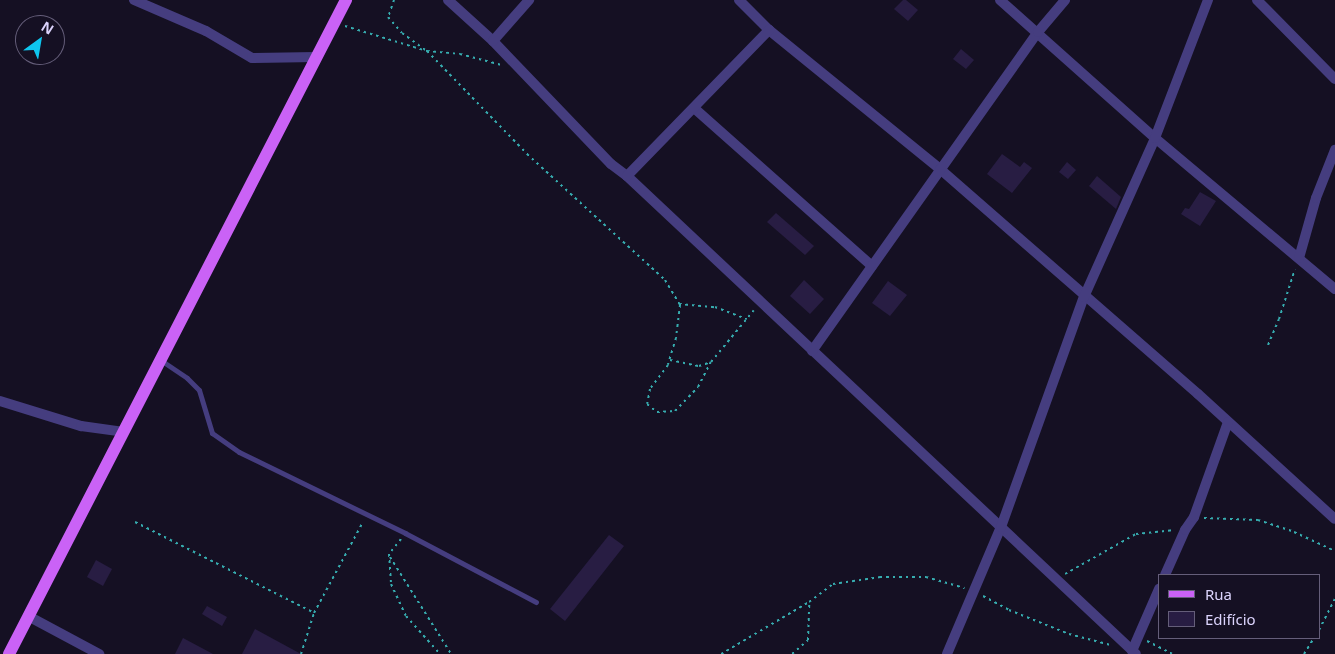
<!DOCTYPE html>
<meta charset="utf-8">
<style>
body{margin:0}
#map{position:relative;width:1335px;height:654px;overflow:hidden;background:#151023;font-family:"Noto Sans",sans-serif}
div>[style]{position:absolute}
.building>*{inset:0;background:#281d43}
.path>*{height:2px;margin-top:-1px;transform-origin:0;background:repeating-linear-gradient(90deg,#36acaf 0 2.5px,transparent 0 6.5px)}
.service>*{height:5px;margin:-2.5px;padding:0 2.5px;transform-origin:2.5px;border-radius:2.5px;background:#453d7f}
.minor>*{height:10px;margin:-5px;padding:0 5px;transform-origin:5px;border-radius:5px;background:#453d7f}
.primary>*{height:12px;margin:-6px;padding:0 6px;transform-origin:6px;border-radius:6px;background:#ca62f6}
span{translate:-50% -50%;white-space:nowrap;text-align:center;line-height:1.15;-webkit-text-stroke:5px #151023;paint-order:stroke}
.legend{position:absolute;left:1158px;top:574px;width:162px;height:65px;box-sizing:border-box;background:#151023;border:1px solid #655e7a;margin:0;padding:6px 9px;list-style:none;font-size:15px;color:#dcd4fd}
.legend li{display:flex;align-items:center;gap:10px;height:25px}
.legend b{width:25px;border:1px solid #655e7a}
.north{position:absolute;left:15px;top:15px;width:50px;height:50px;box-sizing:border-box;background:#151023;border:1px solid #655e7a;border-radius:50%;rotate:32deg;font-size:14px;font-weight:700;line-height:20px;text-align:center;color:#dcd4fd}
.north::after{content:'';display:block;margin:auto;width:18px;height:22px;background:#0ec6ef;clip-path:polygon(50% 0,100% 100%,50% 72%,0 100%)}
</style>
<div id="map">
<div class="building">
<i style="clip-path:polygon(903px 0,906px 0,918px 10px,908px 21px,894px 9px)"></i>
<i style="clip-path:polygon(961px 49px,974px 60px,966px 69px,953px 59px)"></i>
<i style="clip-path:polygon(1002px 154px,1020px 167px,1024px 162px,1032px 168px,1012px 193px,987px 174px)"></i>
<i style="clip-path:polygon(1067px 162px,1076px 170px,1068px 179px,1059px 172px)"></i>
<i style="clip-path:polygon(1097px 176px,1121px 197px,1116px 209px,1089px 186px)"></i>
<i style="clip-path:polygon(1200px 192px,1216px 201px,1200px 226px,1181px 214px,1185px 208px,1189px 209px)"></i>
<i style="clip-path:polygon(776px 213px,814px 246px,805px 255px,767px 222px)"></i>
<i style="clip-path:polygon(804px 280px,824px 299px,810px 314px,790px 296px)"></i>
<i style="clip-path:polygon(888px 281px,907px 295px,890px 316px,872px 303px)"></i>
<i style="clip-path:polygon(609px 535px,624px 546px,565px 621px,550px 609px)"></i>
<i style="clip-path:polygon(96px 560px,112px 569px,103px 586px,87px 577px)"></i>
<i style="clip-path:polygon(207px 606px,227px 617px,222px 626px,202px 614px)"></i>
<i style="clip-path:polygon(255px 629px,301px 654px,242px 654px)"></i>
<i style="clip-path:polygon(183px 638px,213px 654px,175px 654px)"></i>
</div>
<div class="path">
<i style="left:394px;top:0;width:18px;rotate:109deg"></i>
<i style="left:388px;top:17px;width:21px;rotate:49deg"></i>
<i style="left:402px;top:33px;width:31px;rotate:36deg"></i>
<i style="left:427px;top:51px;width:144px;rotate:45.8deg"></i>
<i style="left:527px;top:154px;width:187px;rotate:42.4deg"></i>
<i style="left:665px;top:280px;width:29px;rotate:59deg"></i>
<i style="left:680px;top:305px;width:33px;rotate:97deg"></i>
<i style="left:676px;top:338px;width:28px;rotate:107deg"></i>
<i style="left:668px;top:365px;width:30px;rotate:127deg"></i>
<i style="left:650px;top:389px;width:15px;rotate:101deg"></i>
<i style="left:647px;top:404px;width:13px;rotate:39deg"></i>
<i style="left:657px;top:412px;width:18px;rotate:-3deg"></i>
<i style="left:675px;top:411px;width:33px;rotate:-46deg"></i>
<i style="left:698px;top:387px;width:28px;rotate:-63deg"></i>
<i style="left:711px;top:362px;width:67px;rotate:-50.4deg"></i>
<i style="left:345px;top:26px;width:86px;rotate:17deg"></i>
<i style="left:427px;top:51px;width:33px;rotate:5deg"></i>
<i style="left:460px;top:54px;width:43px;rotate:14.7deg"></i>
<i style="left:679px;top:304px;width:36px;rotate:5deg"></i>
<i style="left:715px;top:307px;width:34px;rotate:21deg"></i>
<i style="left:1268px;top:345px;width:28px;rotate:-67deg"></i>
<i style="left:1279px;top:319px;width:52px;rotate:-72.3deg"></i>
<i style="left:670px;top:360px;width:30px;rotate:12deg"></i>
<i style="left:699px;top:366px;width:13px;rotate:-18deg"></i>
<i style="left:1204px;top:518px;width:54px;rotate:2.1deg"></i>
<i style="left:1258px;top:520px;width:38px;rotate:18deg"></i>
<i style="left:1294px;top:532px;width:45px;rotate:24.9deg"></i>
<i style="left:135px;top:522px;width:201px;rotate:26.9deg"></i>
<i style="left:401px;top:539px;width:19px;rotate:129deg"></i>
<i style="left:389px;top:554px;width:30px;rotate:86deg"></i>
<i style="left:391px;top:584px;width:35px;rotate:65deg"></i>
<i style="left:406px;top:616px;width:51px;rotate:48.2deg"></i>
<i style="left:390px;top:557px;width:115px;rotate:57.8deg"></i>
<i style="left:1065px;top:574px;width:81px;rotate:-29.4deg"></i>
<i style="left:1136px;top:534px;width:39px;rotate:-6deg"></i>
<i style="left:983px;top:596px;width:30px;rotate:28deg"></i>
<i style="left:1009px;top:610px;width:65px;rotate:21.8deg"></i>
<i style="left:1069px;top:634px;width:43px;rotate:14.7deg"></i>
<i style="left:1319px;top:630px;width:35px;rotate:-63deg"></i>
<i style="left:1147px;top:641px;width:28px;rotate:27deg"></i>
<i style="left:301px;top:654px;width:43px;rotate:-72.4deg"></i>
<i style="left:314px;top:613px;width:103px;rotate:-61.7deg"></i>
<i style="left:721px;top:654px;width:102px;rotate:-30.6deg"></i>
<i style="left:809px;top:602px;width:30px;rotate:-37deg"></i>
<i style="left:833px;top:584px;width:48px;rotate:-8.5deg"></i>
<i style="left:880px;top:577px;width:46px"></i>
<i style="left:926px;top:577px;width:40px;rotate:16deg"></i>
<i style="left:792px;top:654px;width:21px;rotate:-41deg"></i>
<i style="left:808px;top:640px;width:36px;rotate:-88deg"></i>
<i style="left:1304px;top:654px;width:19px;rotate:-58deg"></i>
</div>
<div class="service">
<i style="left:162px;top:361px;width:30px;rotate:34deg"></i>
<i style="left:187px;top:378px;width:17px;rotate:45deg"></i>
<i style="left:199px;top:390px;width:45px;rotate:73.2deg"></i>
<i style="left:212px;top:433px;width:33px;rotate:35deg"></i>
<i style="left:239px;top:452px;width:185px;rotate:26deg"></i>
<i style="left:405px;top:533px;width:148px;rotate:27.8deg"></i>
</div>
<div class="minor">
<i style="left:134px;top:0;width:78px;rotate:23.3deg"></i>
<i style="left:206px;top:31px;width:53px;rotate:30.4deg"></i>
<i style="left:252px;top:58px;width:64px;rotate:-0.9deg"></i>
<i style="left:448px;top:0;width:61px;rotate:42.3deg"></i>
<i style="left:493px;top:41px;width:170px;rotate:46.2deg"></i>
<i style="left:611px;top:164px;width:20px;rotate:37deg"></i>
<i style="left:627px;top:176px;width:698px;rotate:43.2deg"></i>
<i style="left:739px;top:0;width:42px;rotate:45deg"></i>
<i style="left:769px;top:30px;width:220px;rotate:39.1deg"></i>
<i style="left:940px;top:169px;width:342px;rotate:41.1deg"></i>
<i style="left:1198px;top:394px;width:185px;rotate:42.4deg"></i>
<i style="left:1000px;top:0;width:208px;rotate:41.7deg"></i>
<i style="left:1155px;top:138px;width:235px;rotate:40deg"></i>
<i style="left:1257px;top:0;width:111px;rotate:45.4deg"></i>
<i style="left:493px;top:41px;width:55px;rotate:-48.7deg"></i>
<i style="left:694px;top:108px;width:238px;rotate:41.6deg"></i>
<i style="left:627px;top:176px;width:204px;rotate:-45.8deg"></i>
<i style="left:1299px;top:258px;width:62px;rotate:-74.2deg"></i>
<i style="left:1316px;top:198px;width:52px;rotate:-68.4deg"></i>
<i style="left:812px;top:351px;width:391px;rotate:-54.7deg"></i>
<i style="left:1038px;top:32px;width:42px;rotate:-49.8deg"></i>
<i style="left:0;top:401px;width:85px;rotate:17.2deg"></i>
<i style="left:81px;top:426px;width:43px;rotate:7.9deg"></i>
<i style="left:1165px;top:575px;width:49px;rotate:-66deg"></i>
<i style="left:1185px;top:530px;width:16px;rotate:-55deg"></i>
<i style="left:1194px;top:517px;width:101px;rotate:-70.3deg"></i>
<i style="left:28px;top:616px;width:81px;rotate:28.2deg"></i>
<i style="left:1132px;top:651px;width:68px;rotate:-66.5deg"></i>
<i style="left:947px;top:654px;width:138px;rotate:-67deg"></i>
<i style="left:1001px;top:527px;width:245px;rotate:-70.2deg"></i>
<i style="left:1084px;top:297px;width:174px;rotate:-65.9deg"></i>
<i style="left:1155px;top:138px;width:148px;rotate:-69deg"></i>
</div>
<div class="primary">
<i style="left:9px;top:654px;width:736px;rotate:-62.74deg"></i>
</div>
<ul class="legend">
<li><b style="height:6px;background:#ca62f6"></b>Rua</li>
<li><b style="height:14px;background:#281d43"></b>Edifício</li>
</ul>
<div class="north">N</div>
</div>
